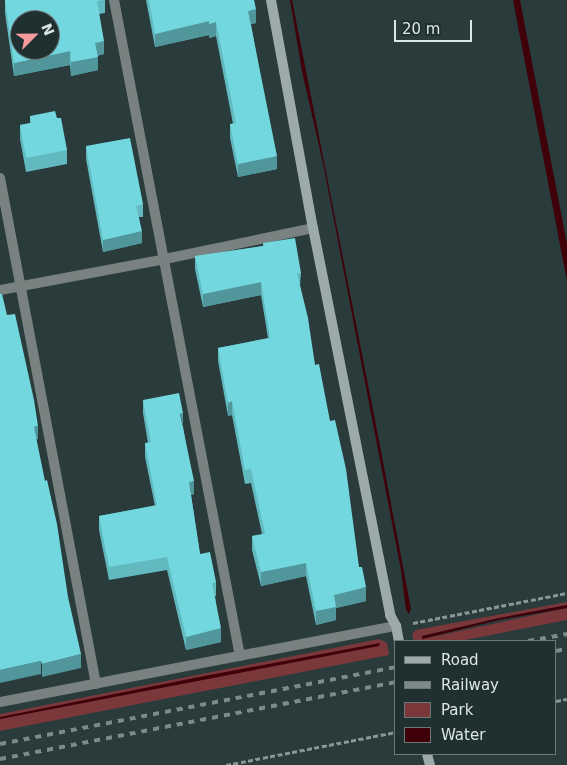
<!DOCTYPE html>
<style>
body{margin:0}
#map{position:relative;width:567px;height:765px;overflow:hidden;background:#2a3b3c;font-family:"DejaVu Sans",sans-serif}
div>[style]{position:absolute}
.green>*{inset:0;background:#7a383b}
.water>*{inset:0;background:#3f0009}
.path>*{height:3px;margin-top:-1.5px;transform-origin:0;background:repeating-linear-gradient(90deg,#899697 0 5px,transparent 0 7.5px)}
.street>*{height:10px;margin:-5px;padding:0 5px;transform-origin:5px;border-radius:5px;background:#798181}
.secondary>*{height:10px;margin:-5px;padding:0 5px;transform-origin:5px;border-radius:5px;background:#9daaab}
.rail>*{height:4px;margin-top:-2px;transform-origin:0;background:repeating-linear-gradient(90deg,#7c8a8b 0 6px,transparent 0 12px)}
.wall>*{inset:0;background:#62b9bf}
.shaded-wall>*{inset:0;background:#50969b}
.building>*{inset:0;background:#72d7de}
span{translate:-50% -50%;white-space:nowrap;text-align:center;line-height:1.15;-webkit-text-stroke:5px #203031;paint-order:stroke}
.legend{position:absolute;left:394px;top:640px;width:162px;height:115px;box-sizing:border-box;background:#203031;border:1px solid #6b7979;margin:0;padding:6px 9px;list-style:none;font-size:15px;color:#dbe6e6}
.legend li{display:flex;align-items:center;gap:10px;height:25px}
.legend b{width:25px;border:1px solid #6b7979}
.north{position:absolute;left:10px;top:10px;width:50px;height:50px;box-sizing:border-box;background:#203031;border:1px solid #6b7979;border-radius:50%;rotate:67deg;font-size:14px;font-weight:700;line-height:20px;text-align:center;color:#dbe6e6}
.north::after{content:'';display:block;margin:auto;width:18px;height:22px;background:#f59b9b;clip-path:polygon(50% 0,100% 100%,50% 72%,0 100%)}
.scale{position:absolute;left:394px;top:20px;width:78px;height:22px;box-sizing:border-box;border:2px solid #dbe6e6;border-top:0;padding-left:6px;font-size:15px;line-height:18px;white-space:nowrap;color:#dbe6e6;-webkit-text-stroke:4px #203031;paint-order:stroke}
</style>
<div id="map">
<div class="green">
<i style="clip-path:polygon(567px 602px,567px 605px,499px 618px,423px 636px,422px 639px,567px 608px,567px 620px,460px 641px,414px 641px,412px 634px,416px 630px)"></i>
<i style="clip-path:polygon(379px 639px,387px 643px,389px 655px,0 731px,0 714px)"></i>
</div>
<div class="water">
<i style="clip-path:polygon(290px 0,292px 0,375px 420px,411px 609px,409px 614px,406px 610px,401px 570px,324px 168px,302px 71px)"></i>
<i style="clip-path:polygon(513px 0,520px 0,567px 244px,567px 281px)"></i>
<i style="clip-path:polygon(567px 605px,567px 608px,499px 620px,422px 639px,422px 636px,499px 618px)"></i>
<i style="clip-path:polygon(380px 643px,379px 646px,0 719px,0 717px,194px 678px)"></i>
</div>
<div class="path">
<i style="left:413px;top:623px;width:157px;rotate:-11deg"></i>
<i style="left:556px;top:701px;width:11px;rotate:-10deg"></i>
<i style="left:226px;top:765px;width:173px;rotate:-11deg"></i>
</div>
<div class="street">
<i style="left:114px;top:0;width:668px;rotate:79.13deg"></i>
<i style="left:0;top:178px;width:515px;rotate:79.26deg"></i>
<i style="left:0;top:290px;width:168px;rotate:-10.6deg"></i>
<i style="left:165px;top:259px;width:151px;rotate:-11.8deg"></i>
<i style="left:0;top:702px;width:403px;rotate:-10.9deg"></i>
</div>
<div class="secondary">
<i style="left:271px;top:0;width:232px;rotate:79.6deg"></i>
<i style="left:313px;top:228px;width:395px;rotate:78.7deg"></i>
<i style="left:390px;top:615px;width:13px;rotate:61deg"></i>
<i style="left:396px;top:626px;width:15px;rotate:79deg"></i>
<i style="left:427px;top:754px;width:11px;rotate:75deg"></i>
</div>
<div class="rail">
<i style="left:528px;top:641px;width:40px;rotate:-10deg"></i>
<i style="left:556px;top:651px;width:11px;rotate:-10deg"></i>
<i style="left:0;top:744px;width:403px;rotate:-11deg"></i>
<i style="left:0;top:759px;width:403px;rotate:-11deg"></i>
</div>
<div class="wall">
<i style="clip-path:polygon(5px 0,105px 0,105px 13px,99px 14px,104px 54px,97px 56px,98px 70px,71px 76px,70px 65px,14px 76px,5px 13px)"></i>
<i style="clip-path:polygon(146px 0,254px 0,256px 23px,251px 24px,277px 169px,238px 177px,230px 138px,230px 124px,233px 124px,216px 36px,209px 38px,209px 35px,155px 47px)"></i>
<i style="clip-path:polygon(30px 116px,57px 118px,67px 150px,67px 164px,26px 172px,20px 139px,20px 125px,30px 123px)"></i>
<i style="clip-path:polygon(86px 146px,143px 204px,143px 217px,139px 217px,142px 243px,103px 252px,86px 159px)"></i>
<i style="clip-path:polygon(263px 243px,301px 273px,300px 286px,315px 365px,366px 601px,336px 608px,336px 620px,316px 625px,306px 576px,261px 586px,252px 550px,252px 536px,262px 534px,251px 483px,245px 484px,232px 415px,228px 416px,218px 361px,218px 348px,268px 338px,261px 295px,203px 307px,195px 269px,195px 256px,263px 246px)"></i>
<i style="clip-path:polygon(143px 400px,183px 426px,194px 494px,191px 495px,200px 554px,216px 582px,216px 596px,215px 596px,221px 642px,186px 650px,167px 570px,109px 580px,99px 530px,99px 516px,155px 506px,145px 457px,145px 443px,148px 443px,143px 413px)"></i>
</div>
<div class="shaded-wall">
<i style="clip-path:polygon(256px 9px,256px 23px,248px 24px,248px 11px)"></i>
<i style="clip-path:polygon(209px 21px,209px 35px,155px 47px,155px 34px)"></i>
<i style="clip-path:polygon(216px 22px,216px 36px,209px 38px,209px 24px)"></i>
<i style="clip-path:polygon(104px 41px,104px 54px,95px 56px,95px 43px)"></i>
<i style="clip-path:polygon(70px 51px,70px 65px,14px 76px,14px 63px)"></i>
<i style="clip-path:polygon(98px 57px,98px 70px,71px 76px,71px 62px)"></i>
<i style="clip-path:polygon(277px 156px,277px 169px,238px 177px,238px 164px)"></i>
<i style="clip-path:polygon(142px 231px,142px 243px,103px 252px,103px 240px)"></i>
<i style="clip-path:polygon(261px 282px,261px 295px,203px 307px,203px 294px)"></i>
<i style="clip-path:polygon(232px 401px,232px 415px,228px 416px,228px 403px)"></i>
<i style="clip-path:polygon(183px 413px,183px 426px,180px 414px)"></i>
<i style="clip-path:polygon(38px 426px,38px 439px,34px 440px,34px 427px)"></i>
<i style="clip-path:polygon(194px 481px,194px 494px,189px 495px,189px 482px)"></i>
<i style="clip-path:polygon(306px 563px,306px 576px,261px 586px,261px 572px)"></i>
<i style="clip-path:polygon(366px 587px,366px 601px,336px 608px,336px 620px,316px 625px,316px 611px,334px 595px)"></i>
<i style="clip-path:polygon(221px 628px,221px 642px,186px 650px,186px 637px)"></i>
<i style="clip-path:polygon(81px 654px,81px 668px,42px 677px,42px 664px)"></i>
<i style="clip-path:polygon(41px 661px,41px 674px,0 683px,0 670px)"></i>
</div>
<div class="building">
<i style="clip-path:polygon(evenodd,5px 0,103px 0,97px 1px,104px 41px,95px 43px,98px 57px,71px 62px,70px 51px,14px 63px,5px 0,20px 20px,50px 20px,50px 50px,20px 50px,20px 20px)"></i>
<i style="clip-path:polygon(149px 0,254px 0,256px 9px,248px 11px,277px 156px,238px 164px,230px 124px,236px 123px,216px 22px,209px 24px,209px 21px,155px 34px)"></i>
<i style="clip-path:polygon(55px 111px,57px 118px,61px 118px,67px 150px,26px 158px,20px 125px,31px 123px,30px 116px)"></i>
<i style="clip-path:polygon(130px 138px,143px 204px,136px 206px,142px 231px,103px 240px,86px 146px)"></i>
<i style="clip-path:polygon(295px 238px,301px 273px,297px 273px,308px 318px,315px 365px,319px 364px,330px 421px,335px 420px,346px 469px,359px 567px,362px 567px,366px 587px,334px 595px,336px 607px,316px 611px,306px 563px,261px 572px,252px 536px,265px 534px,251px 469px,245px 470px,232px 401px,228px 403px,218px 348px,270px 338px,261px 282px,203px 294px,195px 256px,264px 246px,263px 243px)"></i>
<i style="clip-path:polygon(0 294px,2px 294px,7px 315px,15px 314px,34px 400px,38px 426px,34px 427px,45px 481px,47px 480px,57px 524px,68px 597px,81px 654px,42px 664px,41px 661px,0 670px)"></i>
<i style="clip-path:polygon(179px 393px,183px 413px,180px 414px,194px 481px,189px 482px,200px 554px,210px 552px,216px 582px,212px 583px,221px 628px,186px 637px,167px 557px,109px 567px,99px 516px,157px 505px,145px 443px,151px 442px,143px 400px)"></i>
</div>
<ul class="legend">
<li><b style="height:6px;background:#9daaab"></b>Road</li>
<li><b style="height:6px;background:#7c8a8b"></b>Railway</li>
<li><b style="height:14px;background:#7a383b"></b>Park</li>
<li><b style="height:14px;background:#3f0009"></b>Water</li>
</ul>
<div class="north">N</div>
<div class="scale">20 m</div>
</div>
